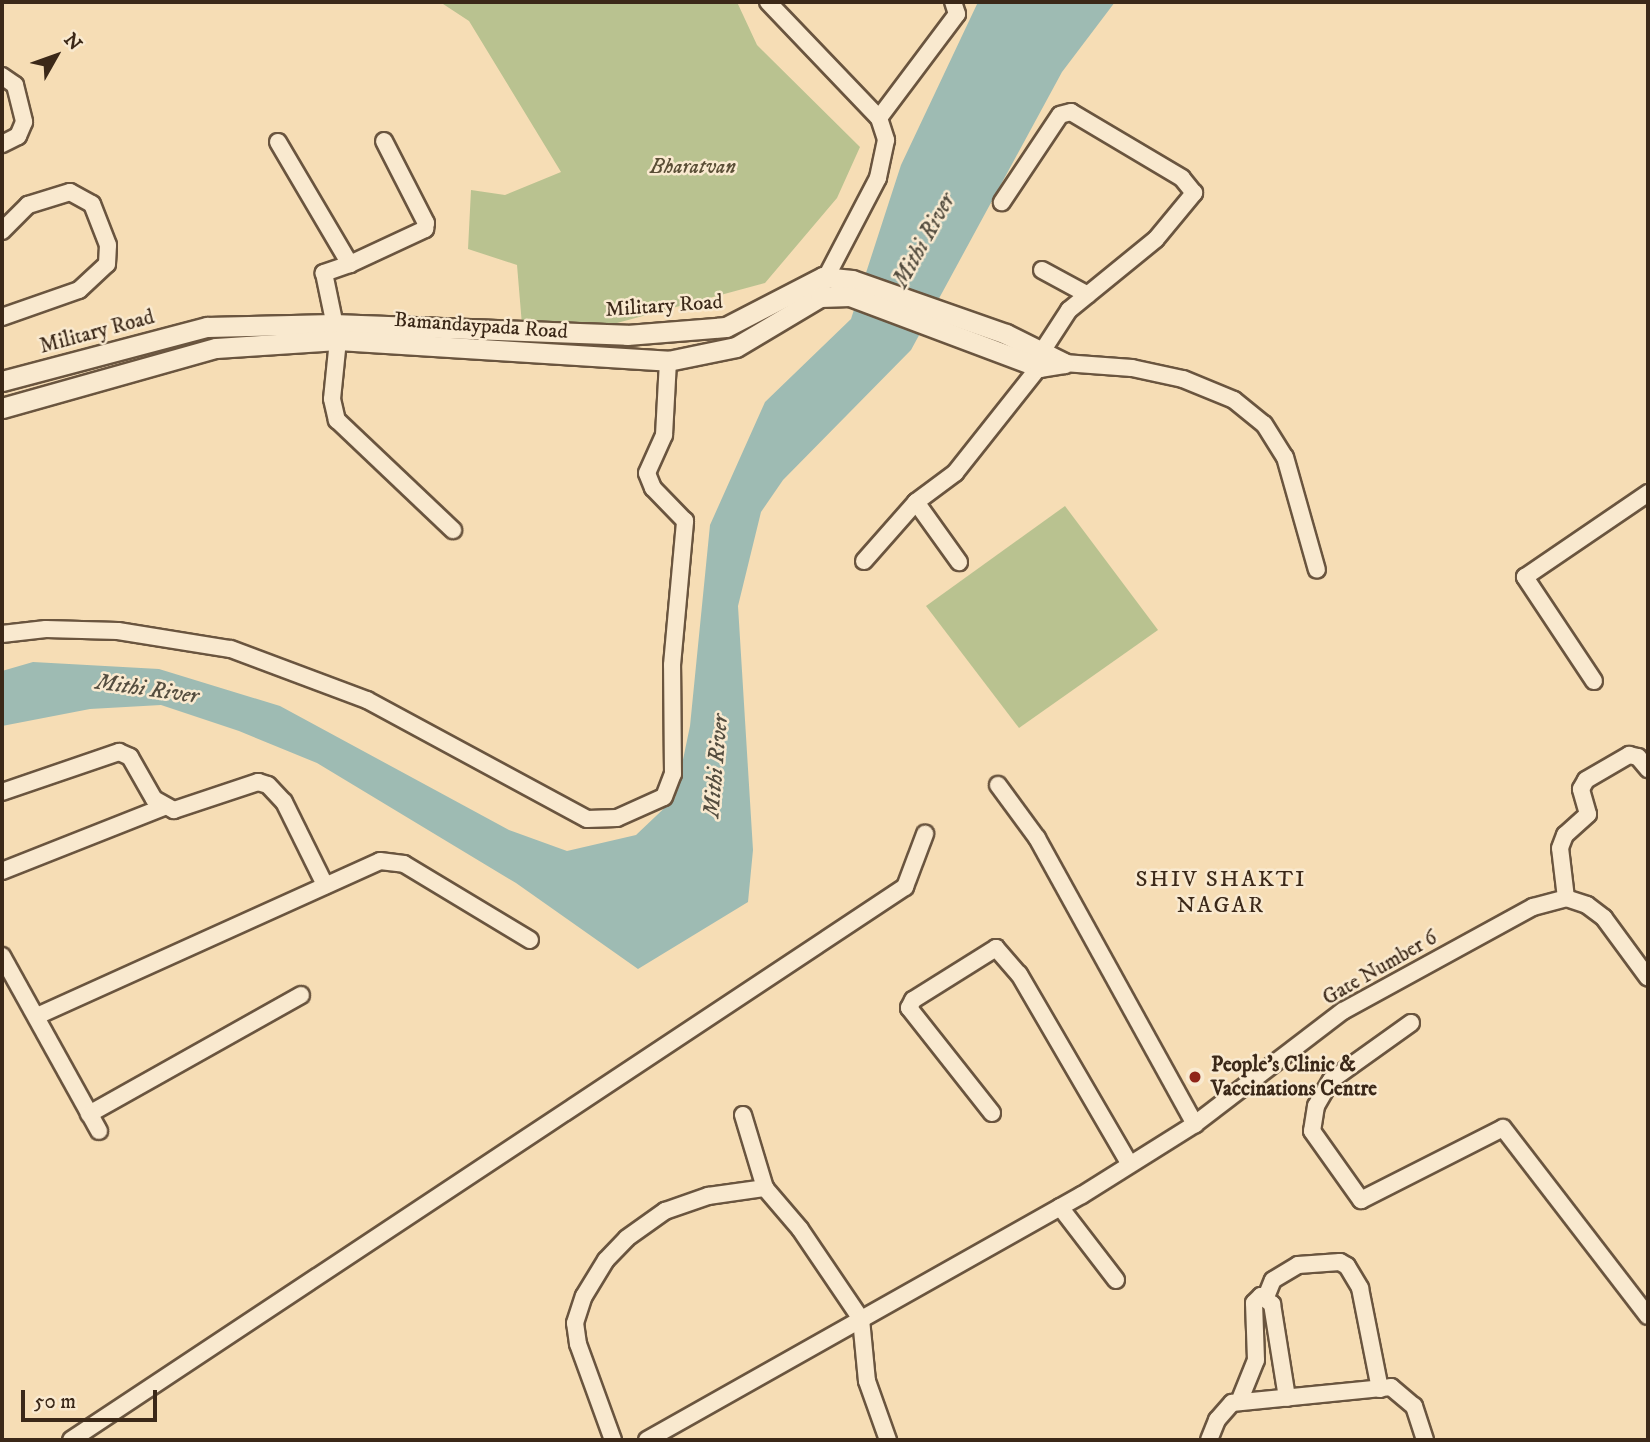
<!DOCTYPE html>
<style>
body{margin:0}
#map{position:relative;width:1650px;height:1442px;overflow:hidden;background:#f6ddb5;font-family:"IM FELL DW Pica",serif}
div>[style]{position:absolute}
.green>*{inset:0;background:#b9c290}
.water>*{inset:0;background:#9ebbb3}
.roads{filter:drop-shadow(2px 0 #6a553f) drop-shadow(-2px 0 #6a553f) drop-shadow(0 2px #6a553f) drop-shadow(0 -2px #6a553f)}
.minor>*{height:16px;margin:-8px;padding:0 8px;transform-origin:8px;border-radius:8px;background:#f9e9cf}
.tertiary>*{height:19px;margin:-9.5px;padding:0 9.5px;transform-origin:9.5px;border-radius:9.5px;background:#f9e9cf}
.dots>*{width:19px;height:19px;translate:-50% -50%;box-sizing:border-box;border:4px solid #f9e9cf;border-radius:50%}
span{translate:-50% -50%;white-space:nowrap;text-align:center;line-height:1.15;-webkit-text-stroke:5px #f9e9cf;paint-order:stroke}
.park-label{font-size:21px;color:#5a4e36;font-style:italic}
.street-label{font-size:21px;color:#3b2818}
.poi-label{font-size:21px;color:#3b2818;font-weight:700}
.left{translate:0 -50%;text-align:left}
.water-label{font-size:23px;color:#544d3f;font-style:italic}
.neighbourhood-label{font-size:23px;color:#3b2818;letter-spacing:2px}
.frame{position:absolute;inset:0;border:4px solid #3b2818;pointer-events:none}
.north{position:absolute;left:21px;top:21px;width:70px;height:70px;-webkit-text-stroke:5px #f9e9cf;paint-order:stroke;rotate:50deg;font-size:19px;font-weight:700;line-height:28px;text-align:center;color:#3b2818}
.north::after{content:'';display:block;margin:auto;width:24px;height:32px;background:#3b2818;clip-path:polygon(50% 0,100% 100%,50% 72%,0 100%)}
.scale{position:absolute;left:21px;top:1390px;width:136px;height:32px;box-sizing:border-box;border:4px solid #3b2818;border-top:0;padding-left:9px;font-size:21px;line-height:24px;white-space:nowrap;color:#3b2818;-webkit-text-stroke:5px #f9e9cf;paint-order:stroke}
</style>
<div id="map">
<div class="green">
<i style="clip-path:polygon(440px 2px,737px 2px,757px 45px,860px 147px,837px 198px,765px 283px,617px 323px,522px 325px,517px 265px,468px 249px,471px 190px,505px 195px,561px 172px,469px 21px)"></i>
<i style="clip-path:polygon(1065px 506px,1158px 630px,1019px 728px,926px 606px)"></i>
</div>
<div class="water">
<i style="clip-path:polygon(978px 2px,1115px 2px,1062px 72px,911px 350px,783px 480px,761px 512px,738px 606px,753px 850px,748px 902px,638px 969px,516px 883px,317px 763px,239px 731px,161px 705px,90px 709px,2px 726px,2px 671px,33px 662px,159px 669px,280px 706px,509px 830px,567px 851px,636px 835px,675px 798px,690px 726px,710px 525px,765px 402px,851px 319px,901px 165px)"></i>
</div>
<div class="roads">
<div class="minor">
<i style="left:768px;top:2px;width:161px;rotate:46.3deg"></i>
<i style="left:879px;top:118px;width:23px;rotate:72deg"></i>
<i style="left:886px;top:140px;width:39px;rotate:102deg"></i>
<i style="left:878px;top:178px;width:121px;rotate:117.6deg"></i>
<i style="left:2px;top:76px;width:16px;rotate:35deg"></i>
<i style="left:15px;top:85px;width:38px;rotate:76deg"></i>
<i style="left:24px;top:122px;width:15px;rotate:113deg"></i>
<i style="left:18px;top:136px;width:18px;rotate:153deg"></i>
<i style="left:879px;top:118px;width:130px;rotate:-53.1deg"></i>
<i style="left:957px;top:14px;width:13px;rotate:-108deg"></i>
<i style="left:278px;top:142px;width:142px;rotate:59.5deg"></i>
<i style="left:350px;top:264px;width:28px;rotate:161deg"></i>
<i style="left:324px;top:273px;width:68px;rotate:78.2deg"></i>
<i style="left:338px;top:340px;width:59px;rotate:95.8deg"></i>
<i style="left:332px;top:399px;width:22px;rotate:77deg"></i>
<i style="left:337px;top:420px;width:160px;rotate:43.5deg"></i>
<i style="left:2px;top:231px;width:37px;rotate:-45deg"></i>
<i style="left:28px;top:205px;width:44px;rotate:-17.2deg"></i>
<i style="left:70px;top:192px;width:25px;rotate:29deg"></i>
<i style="left:92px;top:204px;width:44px;rotate:68.7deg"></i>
<i style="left:108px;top:245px;width:19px;rotate:93deg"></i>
<i style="left:107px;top:264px;width:38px;rotate:137deg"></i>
<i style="left:79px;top:290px;width:82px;rotate:160.7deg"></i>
<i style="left:350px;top:264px;width:83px;rotate:-25deg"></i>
<i style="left:425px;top:229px;width:6px;rotate:-81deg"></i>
<i style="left:426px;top:223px;width:92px;rotate:-117.1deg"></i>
<i style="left:1042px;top:270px;width:52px;rotate:28.5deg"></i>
<i style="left:1064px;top:363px;width:68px;rotate:4.2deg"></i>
<i style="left:1132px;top:368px;width:52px;rotate:12.2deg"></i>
<i style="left:1183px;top:379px;width:55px;rotate:22.4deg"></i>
<i style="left:1234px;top:400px;width:38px;rotate:39deg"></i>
<i style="left:1264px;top:424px;width:39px;rotate:58deg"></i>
<i style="left:1285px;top:457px;width:117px;rotate:74.2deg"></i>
<i style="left:916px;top:502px;width:74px;rotate:54.4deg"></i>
<i style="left:864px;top:561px;width:79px;rotate:-48.6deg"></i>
<i style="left:916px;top:502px;width:49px;rotate:-36.6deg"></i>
<i style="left:955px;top:473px;width:135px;rotate:-51.6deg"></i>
<i style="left:1039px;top:367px;width:17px;rotate:-77deg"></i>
<i style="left:1043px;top:350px;width:48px;rotate:-57deg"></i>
<i style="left:1069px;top:310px;width:112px;rotate:-39.2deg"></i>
<i style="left:1156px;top:239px;width:60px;rotate:-50.4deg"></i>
<i style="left:1194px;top:193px;width:19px;rotate:-129deg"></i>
<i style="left:1182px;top:178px;width:129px;rotate:-149.3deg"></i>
<i style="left:1071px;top:112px;width:11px;rotate:165deg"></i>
<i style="left:1060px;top:115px;width:105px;rotate:123.7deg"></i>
<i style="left:2px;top:634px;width:44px;rotate:-6.5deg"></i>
<i style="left:46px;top:629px;width:72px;rotate:1.6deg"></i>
<i style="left:118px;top:631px;width:114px;rotate:9.1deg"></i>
<i style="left:231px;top:649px;width:145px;rotate:20.6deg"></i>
<i style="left:367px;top:700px;width:250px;rotate:28.4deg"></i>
<i style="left:587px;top:819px;width:30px;rotate:-2deg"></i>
<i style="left:617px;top:818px;width:51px;rotate:-24.1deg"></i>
<i style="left:664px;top:797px;width:25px;rotate:-69deg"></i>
<i style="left:673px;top:774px;width:109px;rotate:-90.5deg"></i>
<i style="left:672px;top:665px;width:145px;rotate:-84.8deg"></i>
<i style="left:685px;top:521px;width:46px;rotate:-134.1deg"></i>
<i style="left:653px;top:488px;width:16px;rotate:-112deg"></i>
<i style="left:647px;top:473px;width:42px;rotate:-65.9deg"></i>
<i style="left:664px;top:435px;width:74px;rotate:-86.9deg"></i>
<i style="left:1594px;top:681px;width:125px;rotate:-123.6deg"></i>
<i style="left:1525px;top:577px;width:149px;rotate:-34.3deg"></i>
<i style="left:998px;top:785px;width:66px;rotate:53.7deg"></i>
<i style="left:1037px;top:838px;width:327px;rotate:61.1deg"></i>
<i style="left:2px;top:792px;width:124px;rotate:-18.9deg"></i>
<i style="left:119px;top:752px;width:12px;rotate:24deg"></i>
<i style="left:130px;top:757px;width:48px;rotate:60.3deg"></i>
<i style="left:154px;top:799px;width:23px;rotate:29deg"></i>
<i style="left:174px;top:810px;width:89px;rotate:-18.4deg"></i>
<i style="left:258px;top:782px;width:10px;rotate:17deg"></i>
<i style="left:268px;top:785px;width:23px;rotate:47deg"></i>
<i style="left:284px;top:802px;width:93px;rotate:63.7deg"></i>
<i style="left:2px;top:871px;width:174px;rotate:-21.6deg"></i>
<i style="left:1566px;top:898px;width:50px;rotate:-96.8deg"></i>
<i style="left:1560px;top:848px;width:14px;rotate:-69deg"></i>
<i style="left:1565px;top:835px;width:31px;rotate:-42deg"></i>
<i style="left:1588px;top:814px;width:26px;rotate:-106deg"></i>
<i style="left:1581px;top:789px;width:10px;rotate:-61deg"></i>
<i style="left:1586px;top:780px;width:50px;rotate:-30.2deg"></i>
<i style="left:1629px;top:755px;width:9px;rotate:13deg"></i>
<i style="left:1638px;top:757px;width:16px;rotate:50deg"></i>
<i style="left:1566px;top:898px;width:22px;rotate:18deg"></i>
<i style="left:1587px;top:905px;width:21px;rotate:37deg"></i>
<i style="left:1604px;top:918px;width:74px;rotate:53.7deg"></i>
<i style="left:2px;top:956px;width:200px;rotate:61deg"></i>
<i style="left:37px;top:1016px;width:376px;rotate:-24.3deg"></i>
<i style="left:380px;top:861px;width:24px;rotate:7deg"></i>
<i style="left:404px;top:864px;width:147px;rotate:31.1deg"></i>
<i style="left:1411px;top:1023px;width:98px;rotate:144.5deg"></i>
<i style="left:1331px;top:1080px;width:30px;rotate:120deg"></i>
<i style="left:1316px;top:1106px;width:25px;rotate:99deg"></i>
<i style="left:1312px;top:1131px;width:85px;rotate:54.6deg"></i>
<i style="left:1361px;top:1200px;width:159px;rotate:-26.9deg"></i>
<i style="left:1503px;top:1128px;width:237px;rotate:52.4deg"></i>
<i style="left:992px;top:1113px;width:134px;rotate:-128.3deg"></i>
<i style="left:909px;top:1008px;width:9px;rotate:-63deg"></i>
<i style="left:913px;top:1000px;width:98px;rotate:-32.1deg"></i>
<i style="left:996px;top:948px;width:35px;rotate:49deg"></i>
<i style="left:1019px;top:974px;width:219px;rotate:59.8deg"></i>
<i style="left:89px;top:1114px;width:243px;rotate:-29.3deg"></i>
<i style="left:743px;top:1115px;width:76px;rotate:73.2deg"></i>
<i style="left:1060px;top:1207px;width:92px;rotate:52.5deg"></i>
<i style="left:1266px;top:1297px;width:18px;rotate:-68deg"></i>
<i style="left:1273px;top:1280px;width:29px;rotate:-31deg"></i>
<i style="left:1298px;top:1265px;width:42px;rotate:-4.1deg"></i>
<i style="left:1340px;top:1262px;width:8px;rotate:30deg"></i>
<i style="left:1347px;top:1266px;width:26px;rotate:59deg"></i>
<i style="left:1360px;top:1288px;width:103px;rotate:78.8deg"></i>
<i style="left:1239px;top:1402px;width:45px;rotate:-68deg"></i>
<i style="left:1256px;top:1360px;width:57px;rotate:-92deg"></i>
<i style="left:1254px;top:1303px;width:10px;rotate:-45deg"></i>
<i style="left:1261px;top:1296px;width:14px;rotate:36deg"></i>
<i style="left:1272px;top:1304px;width:95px;rotate:80.9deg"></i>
<i style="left:71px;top:1440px;width:1001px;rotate:-33.55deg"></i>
<i style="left:905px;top:887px;width:57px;rotate:-69.3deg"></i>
<i style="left:613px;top:1440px;width:102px;rotate:-110deg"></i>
<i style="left:578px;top:1344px;width:21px;rotate:-98deg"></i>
<i style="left:575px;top:1323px;width:28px;rotate:-72deg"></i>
<i style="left:584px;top:1296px;width:42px;rotate:-58.6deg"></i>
<i style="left:606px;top:1260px;width:30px;rotate:-46deg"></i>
<i style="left:627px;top:1238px;width:47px;rotate:-35.4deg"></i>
<i style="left:665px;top:1211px;width:46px;rotate:-19.2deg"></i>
<i style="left:708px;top:1196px;width:58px;rotate:-8deg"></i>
<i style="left:765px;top:1188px;width:54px;rotate:49.5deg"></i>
<i style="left:800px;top:1229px;width:109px;rotate:55.9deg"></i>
<i style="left:861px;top:1319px;width:62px;rotate:84.5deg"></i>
<i style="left:867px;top:1381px;width:63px;rotate:70.4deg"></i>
<i style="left:647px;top:1440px;width:499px;rotate:-29.4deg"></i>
<i style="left:1082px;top:1195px;width:133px;rotate:-32.1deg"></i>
<i style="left:1195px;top:1124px;width:186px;rotate:-37.4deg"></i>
<i style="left:1343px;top:1011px;width:217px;rotate:-28.7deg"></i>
<i style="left:1533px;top:907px;width:34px;rotate:-15deg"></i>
<i style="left:1209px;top:1440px;width:22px;rotate:-68deg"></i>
<i style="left:1217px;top:1420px;width:23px;rotate:-49deg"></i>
<i style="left:1232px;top:1403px;width:160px;rotate:-5.7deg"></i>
<i style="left:1391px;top:1387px;width:30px;rotate:40deg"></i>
<i style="left:1414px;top:1406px;width:36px;rotate:72deg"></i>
</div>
<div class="tertiary">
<i style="left:2px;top:381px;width:212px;rotate:-14.8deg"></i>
<i style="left:207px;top:327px;width:126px;rotate:-1.4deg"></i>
<i style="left:333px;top:324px;width:294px;rotate:2.1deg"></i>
<i style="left:627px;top:335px;width:99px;rotate:-4.6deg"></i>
<i style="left:726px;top:327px;width:109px;rotate:-27.3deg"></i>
<i style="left:823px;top:277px;width:29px;rotate:6deg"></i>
<i style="left:852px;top:280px;width:163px;rotate:19.3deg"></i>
<i style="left:1006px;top:334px;width:65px;rotate:26.6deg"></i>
<i style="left:2px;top:408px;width:222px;rotate:-15.7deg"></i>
<i style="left:216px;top:348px;width:122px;rotate:-3.8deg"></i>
<i style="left:338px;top:340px;width:331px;rotate:3.6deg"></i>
<i style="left:668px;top:361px;width:69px;rotate:-11.6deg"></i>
<i style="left:736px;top:347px;width:98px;rotate:-30.8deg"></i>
<i style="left:820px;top:297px;width:30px;rotate:-2deg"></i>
<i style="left:850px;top:296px;width:202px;rotate:20.6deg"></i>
<i style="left:1039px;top:367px;width:25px;rotate:-9deg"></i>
</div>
</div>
<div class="dots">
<i style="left:1195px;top:1077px;background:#8f2418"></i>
</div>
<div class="park-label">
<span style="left:693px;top:167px">Bharatvan</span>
</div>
<div class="street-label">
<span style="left:664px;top:306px;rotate:-4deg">Military Road</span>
<span style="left:481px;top:326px;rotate:4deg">Bamandaypada Road</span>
<span style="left:97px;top:332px;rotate:-15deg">Military Road</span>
<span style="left:1380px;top:968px;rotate:-30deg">Gate Number 6</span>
</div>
<div class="poi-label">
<span class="left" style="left:1211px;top:1077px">People's Clinic &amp;<br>Vaccinations Centre</span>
</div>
<div class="water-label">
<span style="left:925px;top:241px;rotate:-61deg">Mithi River</span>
<span style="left:147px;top:690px;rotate:8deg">Mithi River</span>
<span style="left:717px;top:766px;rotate:-85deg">Mithi River</span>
</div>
<div class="neighbourhood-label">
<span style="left:1221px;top:893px">SHIV SHAKTI<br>NAGAR</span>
</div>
<div class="frame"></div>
<div class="north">N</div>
<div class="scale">50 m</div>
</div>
